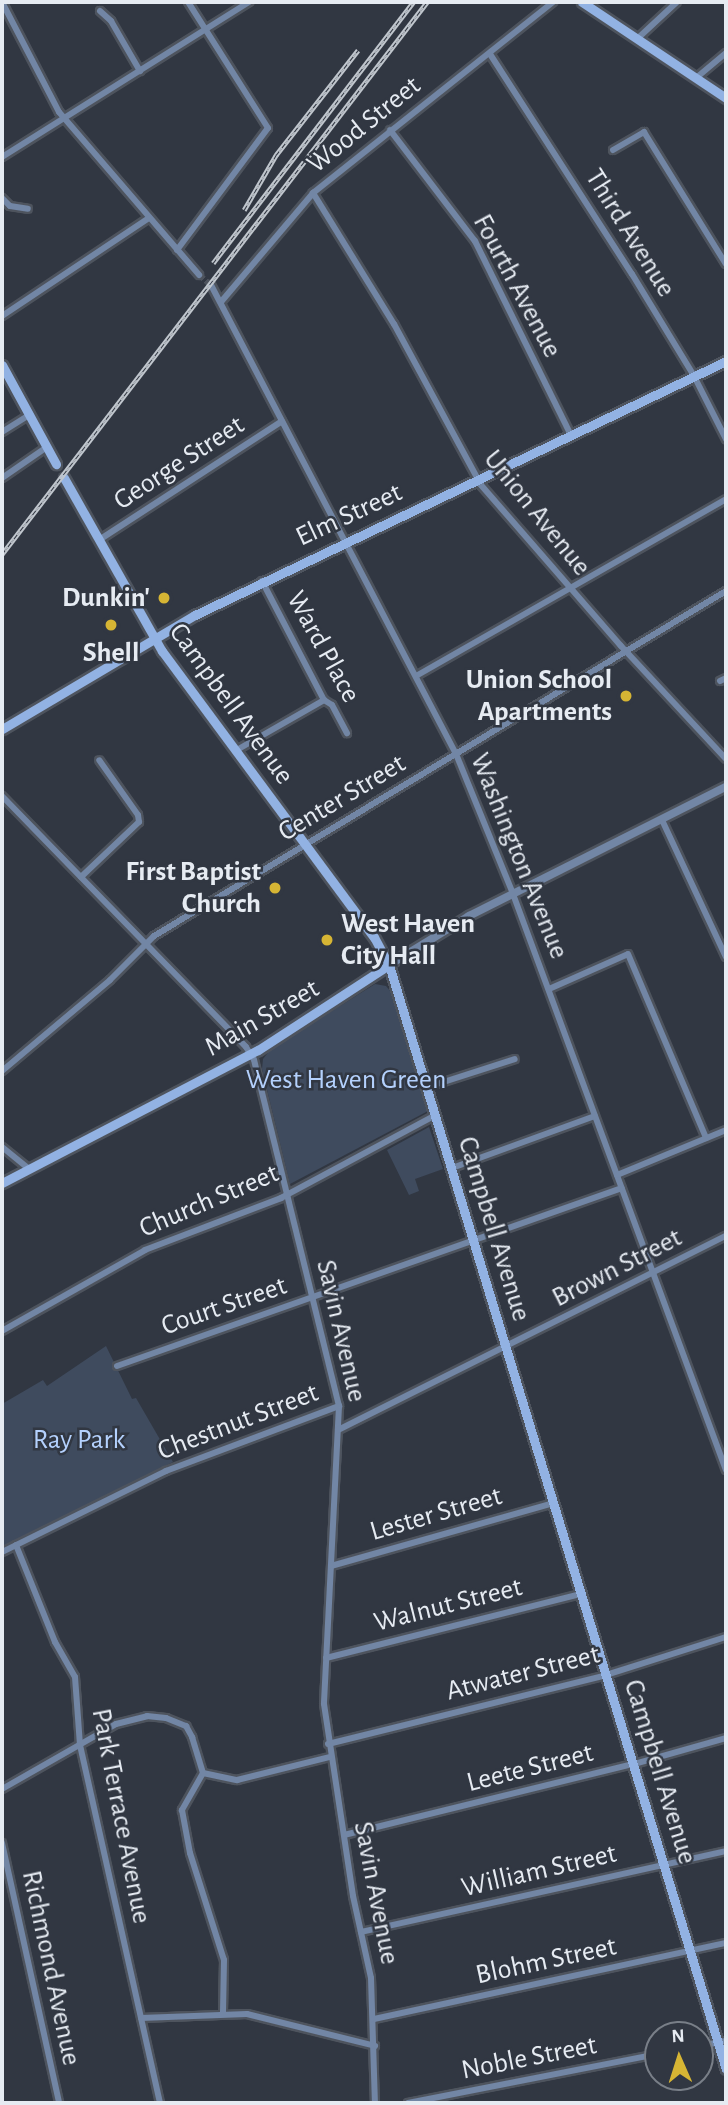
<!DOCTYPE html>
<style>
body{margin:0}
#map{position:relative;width:728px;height:2105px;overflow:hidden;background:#313742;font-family:"Alegreya Sans",sans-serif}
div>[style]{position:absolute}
.green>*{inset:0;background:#3f4b5e}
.minor-tunnel>*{height:6px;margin-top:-3px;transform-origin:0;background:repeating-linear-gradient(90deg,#4c525c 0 6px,transparent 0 9px)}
.roads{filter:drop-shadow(2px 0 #4e545e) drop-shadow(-2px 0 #4e545e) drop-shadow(0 2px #4e545e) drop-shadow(0 -2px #4e545e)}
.minor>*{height:6px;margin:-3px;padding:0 3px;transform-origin:3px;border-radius:3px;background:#7286a5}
.tertiary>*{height:8px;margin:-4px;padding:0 4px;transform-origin:4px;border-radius:4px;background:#7286a5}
.secondary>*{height:9px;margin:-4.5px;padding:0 4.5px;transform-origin:4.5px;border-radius:4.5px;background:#92b2e3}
.rail>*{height:4.5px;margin-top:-2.25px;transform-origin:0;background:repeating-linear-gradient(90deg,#313742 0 5px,#c0c6cd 0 10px);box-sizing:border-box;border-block:2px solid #c0c6cd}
.dots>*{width:19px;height:19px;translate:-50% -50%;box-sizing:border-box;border:4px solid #313742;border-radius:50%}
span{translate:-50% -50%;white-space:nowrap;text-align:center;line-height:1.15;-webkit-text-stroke:5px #313742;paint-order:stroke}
.street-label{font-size:28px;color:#e6ebf2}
.poi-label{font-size:28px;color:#e6ebf2;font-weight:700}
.right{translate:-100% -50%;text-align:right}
.left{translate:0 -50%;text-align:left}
.park-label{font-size:28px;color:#b4d1fd}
.frame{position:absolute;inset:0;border:4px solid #e6ebf2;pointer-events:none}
.north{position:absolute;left:644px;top:2021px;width:70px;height:70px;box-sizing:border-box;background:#313742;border:2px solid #797f88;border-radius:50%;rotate:357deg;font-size:19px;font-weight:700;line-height:28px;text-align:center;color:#e6ebf2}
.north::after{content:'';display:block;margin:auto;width:24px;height:32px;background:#d6b534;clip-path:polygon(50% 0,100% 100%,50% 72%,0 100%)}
</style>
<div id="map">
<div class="green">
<i style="clip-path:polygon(375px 984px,386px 986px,392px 993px,428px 1111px,290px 1184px,262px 1069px,263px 1059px,270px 1050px)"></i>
<i style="clip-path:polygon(429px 1127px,443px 1169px,415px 1179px,419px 1191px,409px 1195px,387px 1150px)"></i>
<i style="clip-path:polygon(106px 1346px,132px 1399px,136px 1398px,173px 1462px,2px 1547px,2px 1404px,43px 1380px,47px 1386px)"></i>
</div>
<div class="minor-tunnel">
<i style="left:199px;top:275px;width:16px;rotate:40deg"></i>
</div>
<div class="roads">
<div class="minor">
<i style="left:2px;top:2px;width:124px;rotate:62.6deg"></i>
<i style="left:59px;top:112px;width:215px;rotate:49.3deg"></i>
<i style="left:100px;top:11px;width:15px;rotate:42deg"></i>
<i style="left:111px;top:21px;width:58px;rotate:59.9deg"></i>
<i style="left:637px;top:39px;width:54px;rotate:-42.8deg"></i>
<i style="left:490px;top:54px;width:262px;rotate:57.2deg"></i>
<i style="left:632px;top:274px;width:119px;rotate:58.7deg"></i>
<i style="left:694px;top:376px;width:71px;rotate:63.1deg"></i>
<i style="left:696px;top:78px;width:39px;rotate:-40deg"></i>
<i style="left:390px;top:130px;width:140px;rotate:52.6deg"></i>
<i style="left:475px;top:241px;width:216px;rotate:63.7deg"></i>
<i style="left:613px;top:150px;width:36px;rotate:-30deg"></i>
<i style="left:644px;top:132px;width:155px;rotate:58.2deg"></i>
<i style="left:2px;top:157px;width:292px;rotate:-32.1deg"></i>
<i style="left:313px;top:193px;width:154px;rotate:58.3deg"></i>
<i style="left:394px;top:324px;width:183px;rotate:61.6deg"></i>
<i style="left:481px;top:485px;width:213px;rotate:49deg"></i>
<i style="left:621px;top:646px;width:154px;rotate:47.1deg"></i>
<i style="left:2px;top:198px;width:11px;rotate:45deg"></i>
<i style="left:10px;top:206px;width:18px;rotate:9deg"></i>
<i style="left:177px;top:250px;width:152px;rotate:-53.3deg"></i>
<i style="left:268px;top:128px;width:149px;rotate:-122.4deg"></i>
<i style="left:211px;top:285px;width:529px;rotate:62.42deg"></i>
<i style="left:456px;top:754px;width:151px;rotate:67.8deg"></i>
<i style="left:513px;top:894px;width:614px;rotate:69.71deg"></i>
<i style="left:221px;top:302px;width:143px;rotate:-49.8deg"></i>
<i style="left:313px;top:193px;width:307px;rotate:-38.5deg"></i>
<i style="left:2px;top:316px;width:177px;rotate:-33.7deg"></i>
<i style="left:2px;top:432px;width:32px;rotate:-32deg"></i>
<i style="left:2px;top:478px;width:55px;rotate:-34.6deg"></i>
<i style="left:99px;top:540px;width:218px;rotate:-33deg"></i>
<i style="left:262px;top:581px;width:134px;rotate:62.5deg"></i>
<i style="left:324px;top:700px;width:9px;rotate:32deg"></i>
<i style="left:332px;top:705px;width:32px;rotate:62deg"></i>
<i style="left:416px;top:676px;width:357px;rotate:-29.7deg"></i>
<i style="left:720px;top:681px;width:7px;rotate:-27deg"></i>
<i style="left:235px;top:751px;width:103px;rotate:-29.8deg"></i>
<i style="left:2px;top:796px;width:350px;rotate:45.8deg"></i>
<i style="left:246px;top:1047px;width:15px;rotate:58deg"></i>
<i style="left:254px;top:1060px;width:356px;rotate:76.2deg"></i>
<i style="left:339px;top:1406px;width:298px;rotate:92.9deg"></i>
<i style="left:324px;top:1704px;width:194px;rotate:81.4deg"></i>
<i style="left:353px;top:1896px;width:84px;rotate:77.6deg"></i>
<i style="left:371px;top:1978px;width:125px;rotate:88.2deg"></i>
<i style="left:662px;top:820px;width:151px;rotate:65deg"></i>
<i style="left:81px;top:877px;width:80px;rotate:-43.5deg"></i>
<i style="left:139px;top:822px;width:7px;rotate:-98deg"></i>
<i style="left:138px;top:815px;width:67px;rotate:-125.3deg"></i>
<i style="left:549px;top:989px;width:86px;rotate:-23.9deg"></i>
<i style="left:628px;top:954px;width:200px;rotate:67deg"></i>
<i style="left:2px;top:1071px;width:141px;rotate:-40.1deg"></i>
<i style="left:110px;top:980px;width:62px;rotate:-45deg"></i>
<i style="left:154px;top:936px;width:668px;rotate:-31.1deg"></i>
<i style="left:428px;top:1087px;width:91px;rotate:-17.8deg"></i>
<i style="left:2px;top:1147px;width:36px;rotate:39deg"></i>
<i style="left:452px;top:1168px;width:152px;rotate:-20deg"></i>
<i style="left:617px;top:1175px;width:118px;rotate:-22.4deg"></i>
<i style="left:2px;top:1331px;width:164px;rotate:-29.5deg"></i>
<i style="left:145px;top:1250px;width:146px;rotate:-20.9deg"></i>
<i style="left:281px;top:1198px;width:176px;rotate:-28.2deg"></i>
<i style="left:117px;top:1366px;width:535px;rotate:-19.42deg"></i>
<i style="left:338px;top:1430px;width:434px;rotate:-26.6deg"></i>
<i style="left:16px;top:1545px;width:105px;rotate:68.1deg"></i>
<i style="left:55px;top:1642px;width:40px;rotate:60.3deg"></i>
<i style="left:75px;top:1677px;width:68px;rotate:85.8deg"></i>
<i style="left:80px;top:1745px;width:367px;rotate:77.4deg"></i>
<i style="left:2px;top:1552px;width:183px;rotate:-26.3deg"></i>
<i style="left:166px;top:1471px;width:185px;rotate:-20.6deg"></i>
<i style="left:331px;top:1566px;width:231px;rotate:-15.8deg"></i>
<i style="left:326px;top:1658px;width:263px;rotate:-14.1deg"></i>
<i style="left:328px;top:1744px;width:286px;rotate:-13.9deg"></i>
<i style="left:606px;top:1675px;width:126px;rotate:-17.6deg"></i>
<i style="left:203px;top:1773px;width:43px;rotate:119.6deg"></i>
<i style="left:182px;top:1810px;width:44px;rotate:79.5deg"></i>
<i style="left:190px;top:1853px;width:112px;rotate:72.4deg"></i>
<i style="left:224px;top:1960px;width:53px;rotate:91.1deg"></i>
<i style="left:203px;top:1773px;width:35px;rotate:12deg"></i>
<i style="left:237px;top:1780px;width:96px;rotate:-13.9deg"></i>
<i style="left:2px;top:1789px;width:131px;rotate:-29.7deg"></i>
<i style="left:116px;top:1724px;width:32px;rotate:-14deg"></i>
<i style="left:147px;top:1716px;width:19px;rotate:6deg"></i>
<i style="left:166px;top:1718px;width:22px;rotate:22deg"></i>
<i style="left:186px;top:1726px;width:13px;rotate:61deg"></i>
<i style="left:192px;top:1737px;width:38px;rotate:73deg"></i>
<i style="left:344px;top:1835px;width:299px;rotate:-13.8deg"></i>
<i style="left:634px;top:1764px;width:96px;rotate:-15.8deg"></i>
<i style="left:2px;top:1843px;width:266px;rotate:77.6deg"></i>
<i style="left:361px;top:1932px;width:374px;rotate:-12.5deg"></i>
<i style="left:141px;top:2018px;width:106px;rotate:-2.2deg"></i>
<i style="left:247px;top:2014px;width:132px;rotate:14deg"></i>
<i style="left:374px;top:2019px;width:360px;rotate:-12.2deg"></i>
<i style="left:700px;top:2046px;width:26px;rotate:-11deg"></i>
<i style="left:408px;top:2103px;width:255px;rotate:-11.1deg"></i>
</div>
<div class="tertiary">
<i style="left:389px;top:965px;width:94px;rotate:-31.5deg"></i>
<i style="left:469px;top:916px;width:288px;rotate:-26.7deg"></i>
</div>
<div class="secondary">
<i style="left:582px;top:2px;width:173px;rotate:33.7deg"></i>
<i style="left:2px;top:365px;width:113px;rotate:61.4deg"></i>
<i style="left:64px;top:478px;width:199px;rotate:60.5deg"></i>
<i style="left:162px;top:651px;width:356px;rotate:53.5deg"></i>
<i style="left:374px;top:937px;width:32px;rotate:62deg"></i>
<i style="left:389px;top:965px;width:1154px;rotate:73.03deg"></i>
<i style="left:2px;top:729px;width:224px;rotate:-30.6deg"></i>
<i style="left:195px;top:615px;width:589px;rotate:-25.56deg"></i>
<i style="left:2px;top:1183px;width:288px;rotate:-27.5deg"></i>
<i style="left:258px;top:1050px;width:156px;rotate:-33deg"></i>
</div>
</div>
<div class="rail">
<i style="left:244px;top:210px;width:64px;rotate:-59.8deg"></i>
<i style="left:276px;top:155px;width:133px;rotate:-52deg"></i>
<i style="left:213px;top:263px;width:329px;rotate:-52.5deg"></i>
<i style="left:2px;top:554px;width:697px;rotate:-52.41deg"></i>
</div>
<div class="dots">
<i style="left:164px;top:598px;background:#d6b534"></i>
<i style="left:111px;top:625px;background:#d6b534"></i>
<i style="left:626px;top:696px;background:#d6b534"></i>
<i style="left:275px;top:888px;background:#d6b534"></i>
<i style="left:327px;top:940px;background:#d6b534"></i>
</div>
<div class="street-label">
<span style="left:364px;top:125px;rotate:-39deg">Wood Street</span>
<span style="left:630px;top:233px;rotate:58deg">Third Avenue</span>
<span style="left:517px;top:286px;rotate:62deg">Fourth Avenue</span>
<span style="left:179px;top:463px;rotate:-33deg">George Street</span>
<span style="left:537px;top:513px;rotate:51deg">Union Avenue</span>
<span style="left:349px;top:515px;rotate:-25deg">Elm Street</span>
<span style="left:323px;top:647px;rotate:61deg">Ward Place</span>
<span style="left:231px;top:704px;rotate:54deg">Campbell Avenue</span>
<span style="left:342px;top:798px;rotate:-31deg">Center Street</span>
<span style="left:519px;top:856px;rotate:68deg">Washington Avenue</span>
<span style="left:262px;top:1018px;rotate:-30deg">Main Street</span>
<span style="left:209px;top:1201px;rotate:-23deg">Church Street</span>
<span style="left:494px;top:1229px;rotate:73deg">Campbell Avenue</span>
<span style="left:617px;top:1268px;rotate:-27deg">Brown Street</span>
<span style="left:224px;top:1306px;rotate:-19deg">Court Street</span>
<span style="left:341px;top:1331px;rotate:77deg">Savin Avenue</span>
<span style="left:238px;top:1422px;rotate:-21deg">Chestnut Street</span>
<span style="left:436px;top:1514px;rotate:-16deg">Lester Street</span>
<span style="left:448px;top:1605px;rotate:-14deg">Walnut Street</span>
<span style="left:523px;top:1673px;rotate:-14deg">Atwater Street</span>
<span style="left:530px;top:1768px;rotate:-14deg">Leete Street</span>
<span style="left:660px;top:1772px;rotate:73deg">Campbell Avenue</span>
<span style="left:121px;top:1816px;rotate:79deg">Park Terrace Avenue</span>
<span style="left:539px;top:1871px;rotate:-13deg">William Street</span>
<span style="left:376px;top:1893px;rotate:79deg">Savin Avenue</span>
<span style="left:546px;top:1961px;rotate:-12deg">Blohm Street</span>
<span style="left:51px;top:1968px;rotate:78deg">Richmond Avenue</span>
<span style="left:529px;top:2058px;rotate:-11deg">Noble Street</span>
</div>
<div class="poi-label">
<span class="right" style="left:150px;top:598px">Dunkin'</span>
<span style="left:111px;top:653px">Shell</span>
<span class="right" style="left:612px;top:696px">Union School<br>Apartments</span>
<span class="right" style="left:261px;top:888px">First Baptist<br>Church</span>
<span class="left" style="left:341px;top:940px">West Haven<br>City Hall</span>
</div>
<div class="park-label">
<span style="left:346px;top:1080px">West Haven Green</span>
<span style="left:79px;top:1440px">Ray Park</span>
</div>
<div class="frame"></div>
<div class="north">N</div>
</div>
